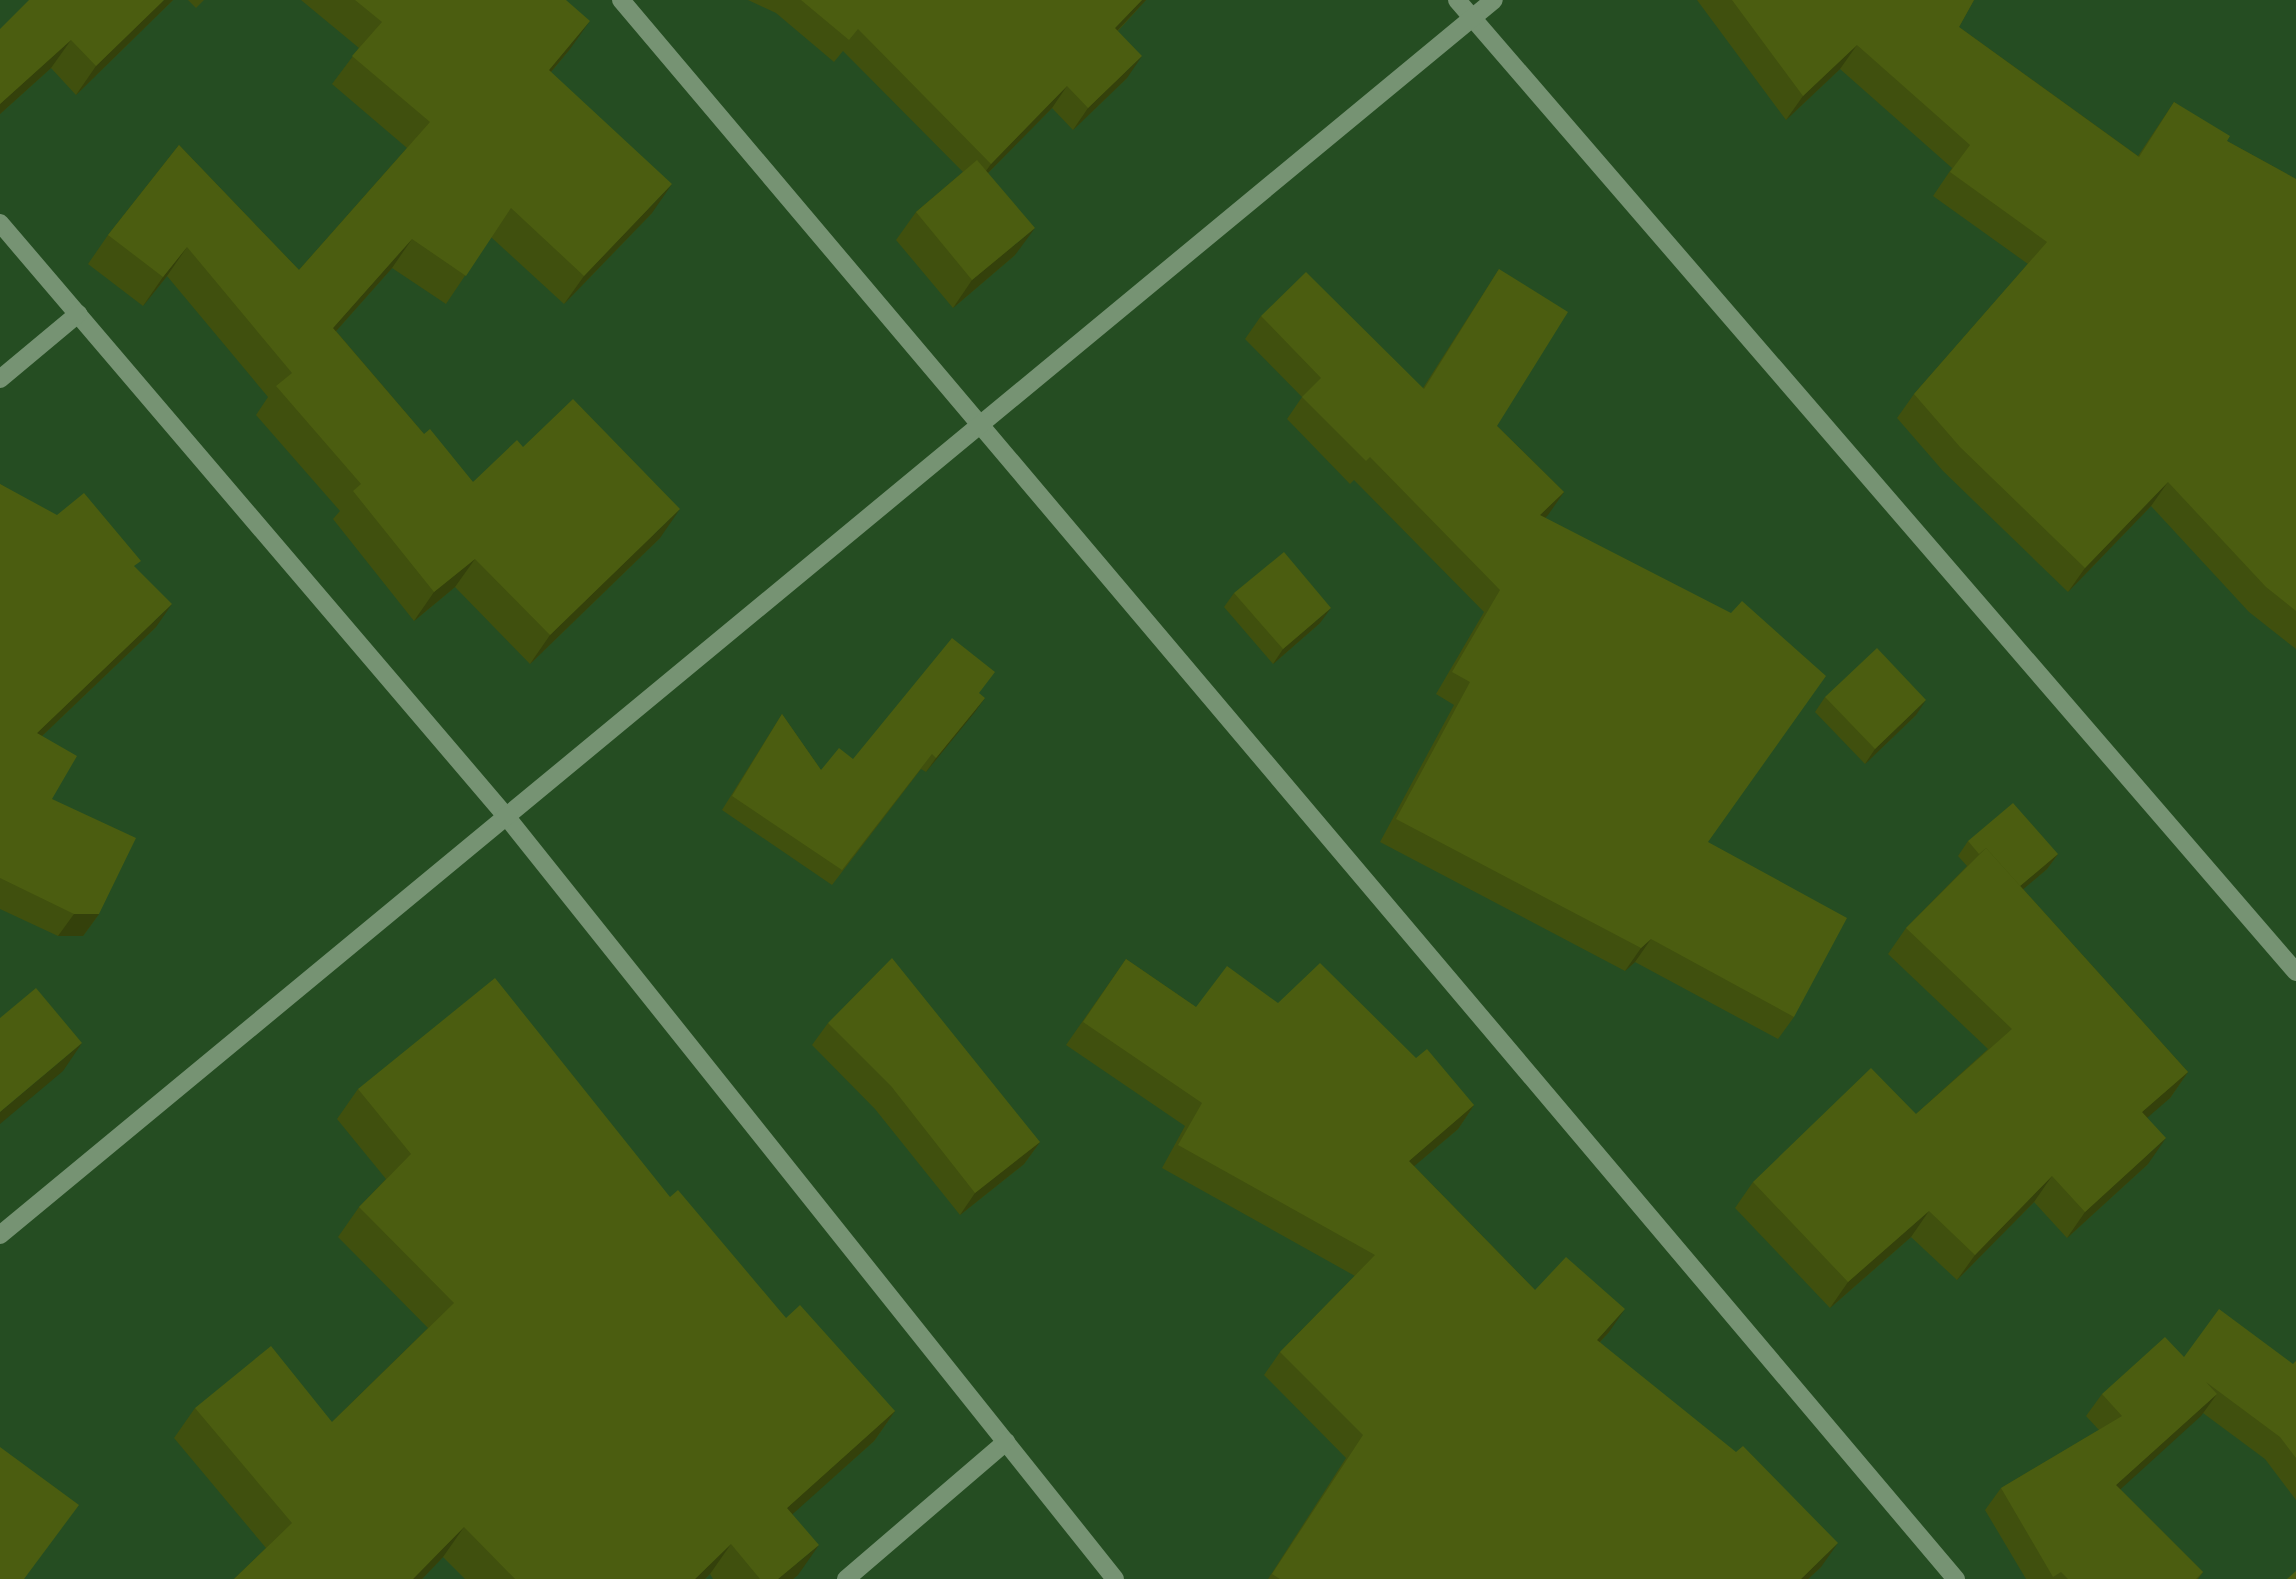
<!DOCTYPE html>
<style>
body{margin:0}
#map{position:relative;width:2296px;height:1579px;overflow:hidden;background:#254d22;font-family:"Alegreya Sans",sans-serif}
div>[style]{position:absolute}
.minor>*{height:18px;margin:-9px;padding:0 9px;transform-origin:9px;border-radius:9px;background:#769373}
.wall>*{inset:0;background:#40500e}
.shaded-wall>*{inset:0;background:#34410b}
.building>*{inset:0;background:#4b5d10}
span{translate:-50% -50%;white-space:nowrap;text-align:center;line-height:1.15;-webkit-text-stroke:10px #1a4218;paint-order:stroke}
</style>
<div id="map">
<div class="minor">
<i style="left:621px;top:0;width:2068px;rotate:49.79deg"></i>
<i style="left:1457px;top:0;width:1284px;rotate:49.2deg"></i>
<i style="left:0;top:223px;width:780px;rotate:49.53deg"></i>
<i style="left:506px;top:816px;width:976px;rotate:51.4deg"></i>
<i style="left:0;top:379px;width:102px;rotate:-39.8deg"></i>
<i style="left:0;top:1235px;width:1938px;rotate:-39.58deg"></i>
<i style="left:846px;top:1579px;width:211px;rotate:-40.6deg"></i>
</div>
<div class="wall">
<i style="clip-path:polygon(173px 0,76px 95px,51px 68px,0 114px,0 29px)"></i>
<i style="clip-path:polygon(188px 0,204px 0,196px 8px)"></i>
<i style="clip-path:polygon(301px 0,566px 0,570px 49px,551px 72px,652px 213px,564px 304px,491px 237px,446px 304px,392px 268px,336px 331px,424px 434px,473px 482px,523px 447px,660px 538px,530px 664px,455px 587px,414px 621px,333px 519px,340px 511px,256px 415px,268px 397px,167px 276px,143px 306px,88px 264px,108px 235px,179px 145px,299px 270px,407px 148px,332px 84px,359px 48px)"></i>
<i style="clip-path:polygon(748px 0,1146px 0,1118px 31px,1127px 78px,1073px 130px,1052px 108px,988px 173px,1015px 255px,953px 308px,896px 240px,916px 212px,963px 172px,843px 51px,834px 62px,776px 13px)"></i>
<i style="clip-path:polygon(1697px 0,1974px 0,1959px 27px,2138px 156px,2174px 102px,2227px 141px,2296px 179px,2296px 649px,2249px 612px,2151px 506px,2068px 592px,1943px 471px,1897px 418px,1914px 394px,2028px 264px,1933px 196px,1952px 168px,1840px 69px,1786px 120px)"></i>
<i style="clip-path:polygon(1499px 269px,1497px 426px,1564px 492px,1545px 518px,1708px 842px,1794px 1017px,1778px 1039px,1635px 962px,1625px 971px,1380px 842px,1454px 705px,1436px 694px,1484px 612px,1354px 480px,1350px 484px,1287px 419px,1302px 397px,1245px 339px,1261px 316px,1423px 388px)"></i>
<i style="clip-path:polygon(0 484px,136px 568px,156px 627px,42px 736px,52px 799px,99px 914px,83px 936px,58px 936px,0 909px)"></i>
<i style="clip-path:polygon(1234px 593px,1320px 623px,1273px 664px,1224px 607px)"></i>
<i style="clip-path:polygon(1825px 697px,1916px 715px,1865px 764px,1815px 712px)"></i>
<i style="clip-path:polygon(985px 698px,926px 772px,921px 769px,832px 885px,722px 810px,782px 714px,821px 770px,853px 759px)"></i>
<i style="clip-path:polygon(1968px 841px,2058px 854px,2047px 869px,2023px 889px,2188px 1072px,2170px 1098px,2147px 1117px,2148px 1164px,2067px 1238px,2034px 1202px,1957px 1280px,1911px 1237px,1830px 1308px,1735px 1208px,1753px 1182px,1916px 1114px,1988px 1049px,1888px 954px,1906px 928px,1967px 866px,1958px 856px)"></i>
<i style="clip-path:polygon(1126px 959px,1196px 1007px,1278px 1003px,1416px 1058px,1474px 1105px,1458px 1129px,1414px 1166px,1535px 1290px,1609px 1332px,1600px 1342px,1821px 1567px,1808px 1579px,1268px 1579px,1346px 1458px,1264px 1375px,1280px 1352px,1355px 1276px,1162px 1168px,1185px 1126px,1066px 1045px)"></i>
<i style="clip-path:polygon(828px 1023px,1040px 1142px,1024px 1164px,960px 1215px,875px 1109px,812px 1045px)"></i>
<i style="clip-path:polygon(358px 1089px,670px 1197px,786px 1318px,895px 1411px,874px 1441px,792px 1514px,798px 1575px,793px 1579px,713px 1579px,710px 1574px,705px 1579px,465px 1579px,443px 1557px,422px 1579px,234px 1579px,266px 1548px,174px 1438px,195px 1408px,332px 1422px,428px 1328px,338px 1237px,359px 1207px,386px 1179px,337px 1119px)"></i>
<i style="clip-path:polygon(2184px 1357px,2293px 1364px,2296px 1361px,2296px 1500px,2265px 1459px,2203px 1413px,2120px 1489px,2203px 1572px,2198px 1579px,2026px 1579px,1985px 1510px,2001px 1488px,2099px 1430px,2086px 1416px,2102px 1394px)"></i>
</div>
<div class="shaded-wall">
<i style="clip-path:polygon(164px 0,173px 0,76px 95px,96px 66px)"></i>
<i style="clip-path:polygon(1142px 0,1146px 0,1100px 49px,1115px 28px)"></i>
<i style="clip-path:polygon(590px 21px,570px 49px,529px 98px,549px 70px)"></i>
<i style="clip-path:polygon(71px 40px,51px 68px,0 114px,0 104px)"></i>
<i style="clip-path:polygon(1857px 45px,1840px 69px,1786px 120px,1803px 96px)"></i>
<i style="clip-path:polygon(1142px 56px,1127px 78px,1073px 130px,1088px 108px)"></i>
<i style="clip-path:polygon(1067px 86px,1052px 108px,976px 185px,991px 164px)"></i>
<i style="clip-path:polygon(672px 184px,652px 213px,564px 304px,584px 276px)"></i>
<i style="clip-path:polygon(1035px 228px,1015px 255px,953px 308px,972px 280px)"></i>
<i style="clip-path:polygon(412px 239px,392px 268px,313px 357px,333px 328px)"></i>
<i style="clip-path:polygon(187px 247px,167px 276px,143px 306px,163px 277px)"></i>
<i style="clip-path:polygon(2168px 482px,2151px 506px,2068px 592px,2085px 568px)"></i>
<i style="clip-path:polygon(1564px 492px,1548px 515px,1525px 538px,1540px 515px)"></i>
<i style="clip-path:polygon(680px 509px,660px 538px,530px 664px,550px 635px)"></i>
<i style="clip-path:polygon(475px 559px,455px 587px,414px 621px,434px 592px)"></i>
<i style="clip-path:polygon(172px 604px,156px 627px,21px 756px,37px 733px)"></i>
<i style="clip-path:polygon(1331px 608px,1320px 623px,1273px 664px,1283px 649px)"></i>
<i style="clip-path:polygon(985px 698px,975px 712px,926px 772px,936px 758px)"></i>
<i style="clip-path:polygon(1926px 700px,1916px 715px,1865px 764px,1875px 749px)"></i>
<i style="clip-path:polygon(2058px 854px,2047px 869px,2002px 907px,2012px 893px)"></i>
<i style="clip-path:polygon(74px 914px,99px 914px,83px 936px,58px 936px)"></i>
<i style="clip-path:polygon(1651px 939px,1635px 962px,1625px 971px,1641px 948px)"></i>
<i style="clip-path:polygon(82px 1043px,63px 1071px,0 1124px,0 1112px)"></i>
<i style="clip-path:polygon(2188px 1072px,2170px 1098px,2124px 1138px,2142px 1112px)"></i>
<i style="clip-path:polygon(1474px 1105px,1458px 1129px,1393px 1184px,1409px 1161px)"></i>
<i style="clip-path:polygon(2166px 1138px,2148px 1164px,2067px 1238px,2085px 1212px)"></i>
<i style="clip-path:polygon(1040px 1142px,1024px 1164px,960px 1215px,975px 1193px)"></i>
<i style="clip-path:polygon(2052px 1176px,2034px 1202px,1957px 1280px,1975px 1255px)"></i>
<i style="clip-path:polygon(1929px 1211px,1911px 1237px,1830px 1308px,1848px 1282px)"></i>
<i style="clip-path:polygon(1625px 1309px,1609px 1332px,1580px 1363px,1597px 1340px)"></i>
<i style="clip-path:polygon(2217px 1394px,2201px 1416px,2101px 1507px,2116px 1485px)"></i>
<i style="clip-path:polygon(895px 1411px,874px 1441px,766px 1538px,787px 1508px)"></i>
<i style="clip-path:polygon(464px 1527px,443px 1557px,422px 1579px,413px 1579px)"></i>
<i style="clip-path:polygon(1838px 1543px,1821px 1567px,1808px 1579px,1801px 1579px)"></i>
<i style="clip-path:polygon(731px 1544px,710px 1574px,705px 1579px,695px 1579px)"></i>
<i style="clip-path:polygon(819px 1545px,798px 1575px,793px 1579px,778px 1579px)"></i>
</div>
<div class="building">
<i style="clip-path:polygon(29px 0,164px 0,96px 66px,71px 40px,0 104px,0 29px)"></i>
<i style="clip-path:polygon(355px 0,566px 0,590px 21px,549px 70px,672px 184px,584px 276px,511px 208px,466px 276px,412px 239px,333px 328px,424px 434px,430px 429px,473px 482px,517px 440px,523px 447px,573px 399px,680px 509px,550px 635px,475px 559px,434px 592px,353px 491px,361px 484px,276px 386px,292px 373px,187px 247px,163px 277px,108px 235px,179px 145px,299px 270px,430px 122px,352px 56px,382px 22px)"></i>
<i style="clip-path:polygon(801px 0,1142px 0,1115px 28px,1142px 56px,1088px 108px,1067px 86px,991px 164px,858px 29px,849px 40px)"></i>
<i style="clip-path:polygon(1732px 0,1974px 0,1959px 27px,2139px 157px,2174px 102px,2230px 136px,2227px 141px,2296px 179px,2296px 611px,2266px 587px,2168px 482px,2085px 568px,1960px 447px,1914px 394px,2047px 242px,1950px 172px,1970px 145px,1857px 45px,1803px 96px)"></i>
<i style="clip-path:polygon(977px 160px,1035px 228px,972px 280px,916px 212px)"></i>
<i style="clip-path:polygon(1499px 269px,1568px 312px,1497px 426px,1564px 492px,1540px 515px,1731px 613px,1742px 601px,1826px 676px,1708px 842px,1847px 918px,1794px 1017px,1651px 939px,1641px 948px,1396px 819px,1470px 682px,1452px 672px,1500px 590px,1370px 457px,1366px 461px,1302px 397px,1321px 378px,1261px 316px,1306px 272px,1424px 389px)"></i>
<i style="clip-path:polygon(0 484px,57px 515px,84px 493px,141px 561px,134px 566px,172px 604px,37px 733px,77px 756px,52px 799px,136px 838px,99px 914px,74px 914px,0 878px)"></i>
<i style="clip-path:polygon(1284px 552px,1331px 608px,1283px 649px,1234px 593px)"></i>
<i style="clip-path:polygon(952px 638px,995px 672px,979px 693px,985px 698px,936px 758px,932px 754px,842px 870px,732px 796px,782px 714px,821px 770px,839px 748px,853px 759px)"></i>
<i style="clip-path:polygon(1877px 648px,1926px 700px,1875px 749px,1825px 697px)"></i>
<i style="clip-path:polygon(2013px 803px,2058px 854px,2020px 886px,1986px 848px,1979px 854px,1968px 841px)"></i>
<i style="clip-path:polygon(1986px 848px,2188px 1072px,2142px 1112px,2166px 1138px,2085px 1212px,2052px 1176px,1975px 1255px,1929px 1211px,1848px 1282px,1753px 1182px,1871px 1068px,1916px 1114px,2012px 1029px,1906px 928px)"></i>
<i style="clip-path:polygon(892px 958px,1040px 1142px,975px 1193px,891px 1086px,828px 1023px)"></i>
<i style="clip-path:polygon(1126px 959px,1196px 1007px,1227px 966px,1278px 1003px,1320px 963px,1416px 1058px,1427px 1049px,1474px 1105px,1409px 1161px,1535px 1290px,1566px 1257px,1625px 1309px,1597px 1340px,1736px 1452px,1743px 1446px,1838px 1543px,1801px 1579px,1280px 1579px,1272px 1574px,1363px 1435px,1280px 1352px,1375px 1255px,1178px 1145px,1202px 1103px,1083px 1022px)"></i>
<i style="clip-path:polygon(495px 978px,670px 1197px,678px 1190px,786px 1318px,800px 1305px,895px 1411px,787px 1508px,819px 1545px,778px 1579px,760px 1579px,731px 1544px,695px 1579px,515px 1579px,464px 1527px,413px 1579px,234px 1579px,292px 1523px,195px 1408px,271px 1346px,332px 1422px,454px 1303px,359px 1207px,411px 1154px,358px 1089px)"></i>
<i style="clip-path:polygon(36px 988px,82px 1043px,0 1112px,0 1018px)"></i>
<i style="clip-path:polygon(2219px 1309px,2293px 1364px,2296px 1361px,2296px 1458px,2280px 1437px,2206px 1382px,2217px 1394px,2116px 1485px,2203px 1572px,2196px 1579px,2068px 1579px,2061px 1572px,2053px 1577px,2001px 1488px,2122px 1416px,2102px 1394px,2165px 1337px,2184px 1357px)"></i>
<i style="clip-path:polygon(0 1447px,79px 1505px,24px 1579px,0 1579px)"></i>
<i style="clip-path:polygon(2296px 1571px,2296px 1579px,2287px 1579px)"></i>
</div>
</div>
